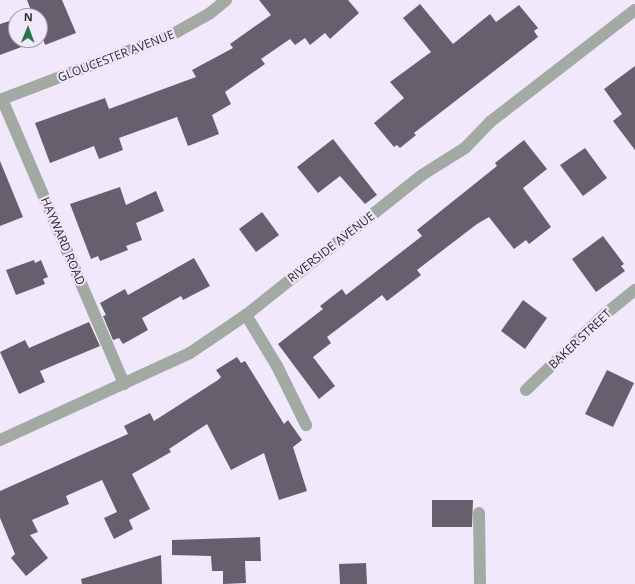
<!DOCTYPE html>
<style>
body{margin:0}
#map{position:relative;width:635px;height:584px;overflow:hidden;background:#f1e9fb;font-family:"Open Sans",sans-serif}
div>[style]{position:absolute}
.building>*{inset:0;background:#665f6e}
.minor>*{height:12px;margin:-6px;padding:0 6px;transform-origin:6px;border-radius:6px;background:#a3aaa4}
span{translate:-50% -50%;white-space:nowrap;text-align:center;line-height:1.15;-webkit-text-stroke:4px #f1e9fb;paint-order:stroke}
.street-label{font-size:12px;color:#2a272d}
.north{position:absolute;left:8px;top:8px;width:40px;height:40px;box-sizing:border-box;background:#f1e9fb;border:1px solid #a19ba9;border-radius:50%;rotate:1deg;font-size:11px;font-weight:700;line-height:16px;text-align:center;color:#2a272d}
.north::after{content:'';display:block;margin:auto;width:14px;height:18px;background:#257545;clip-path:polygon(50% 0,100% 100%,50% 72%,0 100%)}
</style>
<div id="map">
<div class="building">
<i style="clip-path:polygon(27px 0,62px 0,76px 33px,45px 45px,43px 39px,0 55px,0 24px,16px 19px,16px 40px,40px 40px,40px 16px,23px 16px,32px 13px)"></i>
<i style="clip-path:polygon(259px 0,348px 0,359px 13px,330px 39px,325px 33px,310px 45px,305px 38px,295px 45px,290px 39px,261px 59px,265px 64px,225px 92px,231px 104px,212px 115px,219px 134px,188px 146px,177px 117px,119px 138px,123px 150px,99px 159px,94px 146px,50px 163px,35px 123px,105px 98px,109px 109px,196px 77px,192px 70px,233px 48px,230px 44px,271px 15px)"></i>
<i style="clip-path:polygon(420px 4px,453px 44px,490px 14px,496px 22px,519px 5px,538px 28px,534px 31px,538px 37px,414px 133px,416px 135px,400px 148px,397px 145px,394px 147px,374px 123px,404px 98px,390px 82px,431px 52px,403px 18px)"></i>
<i style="clip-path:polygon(635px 66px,635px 150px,613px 121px,622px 114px,604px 89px)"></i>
<i style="clip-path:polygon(333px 139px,377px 195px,365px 204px,340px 176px,318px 193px,297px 167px)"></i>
<i style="clip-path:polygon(524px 140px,547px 169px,523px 188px,551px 227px,529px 244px,526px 240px,514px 249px,489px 217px,477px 224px,417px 270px,421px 275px,387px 301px,382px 295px,327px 337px,331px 343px,313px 357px,335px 386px,319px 399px,278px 344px,323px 309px,320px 306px,342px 289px,346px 295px,422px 236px,417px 230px,497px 166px,495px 163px)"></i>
<i style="clip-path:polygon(585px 148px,607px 178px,583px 196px,560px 165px)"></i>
<i style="clip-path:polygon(0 161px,23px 217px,0 226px)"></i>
<i style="clip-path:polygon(120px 187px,126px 205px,156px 191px,164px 211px,136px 223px,142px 240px,126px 246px,128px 250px,100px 261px,98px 256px,91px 259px,70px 204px)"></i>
<i style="clip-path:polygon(262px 212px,279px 235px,256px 252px,239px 229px)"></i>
<i style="clip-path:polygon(603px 236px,624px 264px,621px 266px,625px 271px,596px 292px,572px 259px)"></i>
<i style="clip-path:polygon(194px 258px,210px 286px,183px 300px,181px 296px,142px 318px,148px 330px,123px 344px,119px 338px,113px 340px,103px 316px,106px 315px,100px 303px,125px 289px,128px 295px)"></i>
<i style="clip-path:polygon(34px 260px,35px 263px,41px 260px,48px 277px,43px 279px,45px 284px,16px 295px,6px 270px)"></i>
<i style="clip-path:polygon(523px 300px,547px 318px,525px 349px,501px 331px)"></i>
<i style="clip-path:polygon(89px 322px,100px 346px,40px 371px,45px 382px,19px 394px,0 352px,25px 340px,29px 348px)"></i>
<i style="clip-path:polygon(237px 357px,241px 363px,245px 361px,284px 424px,288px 420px,302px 440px,293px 447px,307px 491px,279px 500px,264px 453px,231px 470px,207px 424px,169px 449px,171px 452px,132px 474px,150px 509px,129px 520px,133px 529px,114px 539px,104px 518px,117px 512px,102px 480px,66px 496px,69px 504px,32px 520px,38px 532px,30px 535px,48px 558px,26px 576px,11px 558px,15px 554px,0 518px,0 491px,128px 434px,124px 426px,150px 413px,154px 421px,218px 380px,221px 377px,216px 370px)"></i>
<i style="clip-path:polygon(607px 370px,634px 383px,613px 427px,585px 414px)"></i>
<i style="clip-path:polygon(432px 500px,473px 500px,472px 527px,432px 527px)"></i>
<i style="clip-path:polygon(260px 537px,261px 561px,245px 561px,246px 583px,223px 584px,223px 571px,212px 571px,211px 556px,172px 555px,172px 540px)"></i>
<i style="clip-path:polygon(161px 555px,162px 584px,82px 584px,81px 579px)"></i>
<i style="clip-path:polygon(366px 563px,367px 584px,340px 584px,339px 564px)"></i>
</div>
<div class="minor">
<i style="left:2px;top:99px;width:310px;rotate:66.8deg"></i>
<i style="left:0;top:100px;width:185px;rotate:-20.9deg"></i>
<i style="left:173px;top:34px;width:41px;rotate:-29.1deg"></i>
<i style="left:209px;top:14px;width:22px;rotate:-39deg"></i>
<i style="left:246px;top:315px;width:60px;rotate:58.7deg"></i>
<i style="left:277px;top:366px;width:66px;rotate:63.8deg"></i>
<i style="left:526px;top:390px;width:108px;rotate:-43.9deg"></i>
<i style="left:604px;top:315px;width:40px;rotate:-39deg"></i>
<i style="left:0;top:440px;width:209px;rotate:-24.6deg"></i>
<i style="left:190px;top:353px;width:68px;rotate:-34.2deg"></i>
<i style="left:246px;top:315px;width:225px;rotate:-38.5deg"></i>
<i style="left:422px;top:175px;width:51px;rotate:-32.1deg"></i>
<i style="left:465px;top:148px;width:36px;rotate:-46deg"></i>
<i style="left:490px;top:122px;width:183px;rotate:-37.7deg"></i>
<i style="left:479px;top:513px;width:71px;rotate:89.2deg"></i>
</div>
<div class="street-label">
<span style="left:116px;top:56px;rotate:-21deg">GLOUCESTER AVENUE</span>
<span style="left:63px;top:241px;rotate:67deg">HAYWARD ROAD</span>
<span style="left:331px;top:247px;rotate:-38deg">RIVERSIDE AVENUE</span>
<span style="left:580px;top:339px;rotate:-43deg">BAKER STREET</span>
</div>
<div class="north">N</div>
</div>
